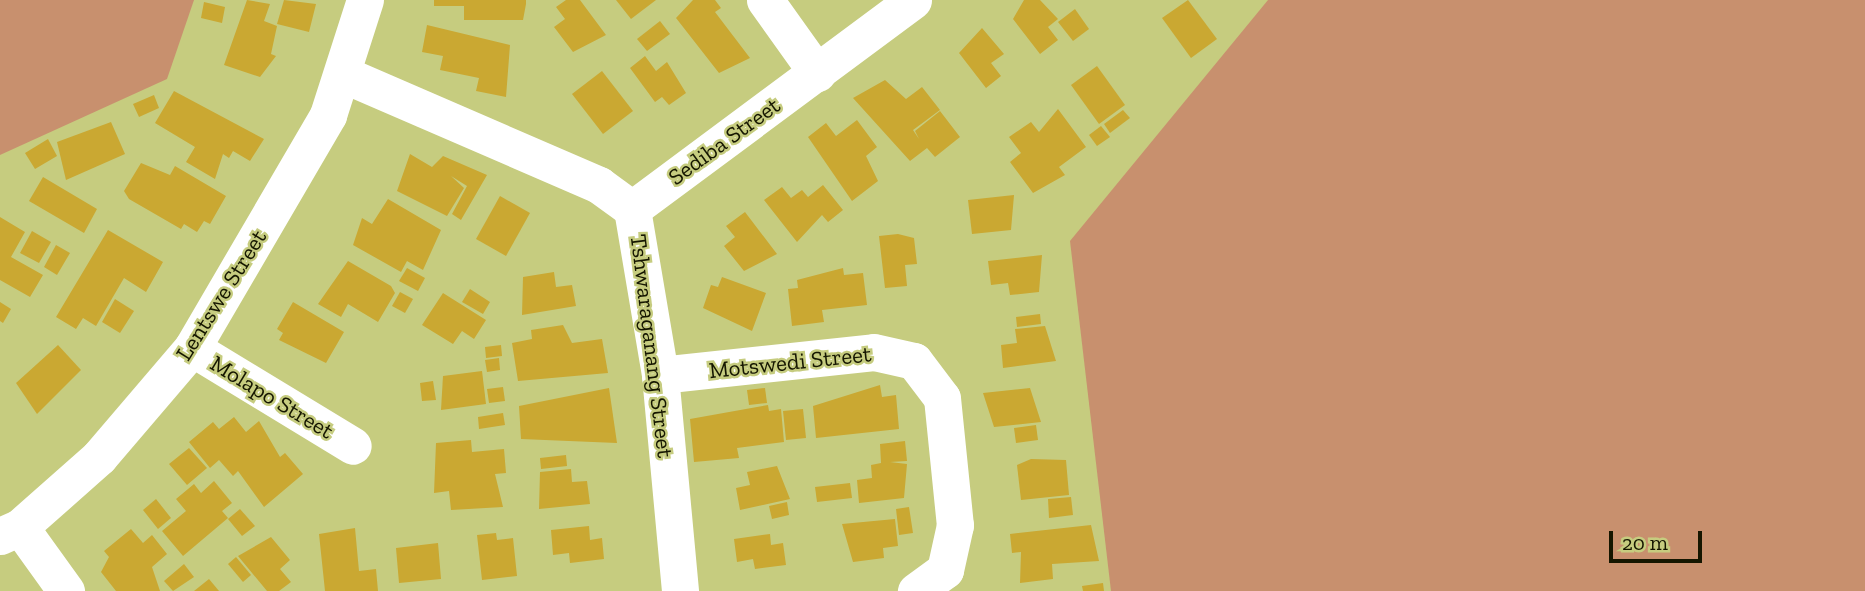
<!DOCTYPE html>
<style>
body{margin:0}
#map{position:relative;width:1865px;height:591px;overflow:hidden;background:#c6cc7f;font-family:"Zilla Slab",serif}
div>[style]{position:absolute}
.green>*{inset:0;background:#c8906e}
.building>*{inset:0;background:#caa832}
.minor>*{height:37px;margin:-18.5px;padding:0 18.5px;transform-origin:18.5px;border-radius:18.5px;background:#fff}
span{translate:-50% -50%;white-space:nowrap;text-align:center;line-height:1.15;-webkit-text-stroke:5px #c6cc7f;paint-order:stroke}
.street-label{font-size:23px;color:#151600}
.scale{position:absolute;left:1609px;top:531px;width:93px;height:32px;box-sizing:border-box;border:4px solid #151600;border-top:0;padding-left:9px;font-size:21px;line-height:24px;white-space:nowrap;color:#151600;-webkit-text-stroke:5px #c6cc7f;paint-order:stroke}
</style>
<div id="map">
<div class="green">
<i style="clip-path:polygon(0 0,194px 0,167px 79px,0 155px)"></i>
<i style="clip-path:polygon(1268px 0,1865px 0,1865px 591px,1111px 591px,1070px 241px)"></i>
</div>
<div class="building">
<i style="clip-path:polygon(247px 0,270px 4px,264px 21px,277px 26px,271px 54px,276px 56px,260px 77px,224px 65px)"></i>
<i style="clip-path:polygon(284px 0,316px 4px,309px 32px,277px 24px)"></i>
<i style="clip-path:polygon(434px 0,526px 0,526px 4px,523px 20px,464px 20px,464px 6px,434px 6px)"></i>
<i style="clip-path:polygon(566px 0,580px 0,606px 35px,573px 52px,554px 27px,565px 19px,556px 7px)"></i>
<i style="clip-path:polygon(616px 0,656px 0,631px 19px)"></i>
<i style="clip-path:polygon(693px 0,715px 0,721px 8px,715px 12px,750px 58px,719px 73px,676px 18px)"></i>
<i style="clip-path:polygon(1024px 0,1040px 0,1058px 19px,1048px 27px,1058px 40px,1040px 54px,1013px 19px)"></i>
<i style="clip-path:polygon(1188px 0,1217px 39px,1191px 58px,1162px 18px)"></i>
<i style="clip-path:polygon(204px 2px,225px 7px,222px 23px,201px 18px)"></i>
<i style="clip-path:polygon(1075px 9px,1089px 29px,1073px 41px,1058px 22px)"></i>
<i style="clip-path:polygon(660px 21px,670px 34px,647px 51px,637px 39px)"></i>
<i style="clip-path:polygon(427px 25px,510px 45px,506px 97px,476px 91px,479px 78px,440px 70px,443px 56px,422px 52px)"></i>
<i style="clip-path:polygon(982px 28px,1004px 54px,991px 63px,1001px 76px,986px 88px,959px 53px)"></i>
<i style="clip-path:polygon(645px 56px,656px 71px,667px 62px,686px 93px,669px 105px,662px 97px,655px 102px,630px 68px)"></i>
<i style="clip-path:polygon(1097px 66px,1125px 105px,1099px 124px,1071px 85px)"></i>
<i style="clip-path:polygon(602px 71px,633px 111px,603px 134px,572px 94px)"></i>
<i style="clip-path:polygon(885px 80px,906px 99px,922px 87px,940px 110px,913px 130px,919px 139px,915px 131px,940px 111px,960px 137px,935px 157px,927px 148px,910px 161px,853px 98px)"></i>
<i style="clip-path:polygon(174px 91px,264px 139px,250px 161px,233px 151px,229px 158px,223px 154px,215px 179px,186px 162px,195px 147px,155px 123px)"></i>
<i style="clip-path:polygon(154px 95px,159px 108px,139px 117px,133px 104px)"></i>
<i style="clip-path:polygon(1058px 109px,1086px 147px,1059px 167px,1065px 175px,1033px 193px,1010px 162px,1021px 153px,1009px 137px,1031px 122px,1039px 132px)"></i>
<i style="clip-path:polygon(1123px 110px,1130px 118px,1110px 133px,1104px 124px)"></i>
<i style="clip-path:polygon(857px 120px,877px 147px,866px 156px,878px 181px,852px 201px,808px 137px,826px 123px,836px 136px)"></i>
<i style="clip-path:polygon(111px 122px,125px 154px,66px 180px,57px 142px)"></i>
<i style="clip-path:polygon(1101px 126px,1110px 137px,1097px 146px,1089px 135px)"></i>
<i style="clip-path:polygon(48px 139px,57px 156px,35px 169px,25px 153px)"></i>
<i style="clip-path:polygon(410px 154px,432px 167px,443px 156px,487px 175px,461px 220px,452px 214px,467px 186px,451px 176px,464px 188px,447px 216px,397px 191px)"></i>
<i style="clip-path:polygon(141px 163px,170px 175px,175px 166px,226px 196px,210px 224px,204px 221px,197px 232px,184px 224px,181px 229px,129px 199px,124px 191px)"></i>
<i style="clip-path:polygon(43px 177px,97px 209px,84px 233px,29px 201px)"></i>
<i style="clip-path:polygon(823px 185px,843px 210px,828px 222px,822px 215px,797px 242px,764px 200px,782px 187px,791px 198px,802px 190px,808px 197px)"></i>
<i style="clip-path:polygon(1014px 195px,1011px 230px,972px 234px,968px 200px)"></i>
<i style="clip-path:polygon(500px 196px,530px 213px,506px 256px,476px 239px)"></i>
<i style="clip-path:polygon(388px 199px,441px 230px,423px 270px,407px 261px,401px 272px,353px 245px,362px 218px,372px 224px)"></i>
<i style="clip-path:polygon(745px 212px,777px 254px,744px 271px,724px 246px,735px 237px,726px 226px)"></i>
<i style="clip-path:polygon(0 217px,25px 232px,11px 257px,43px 275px,30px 297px,0 280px)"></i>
<i style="clip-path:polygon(108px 230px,163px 262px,146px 292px,124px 278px,96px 326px,83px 318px,76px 329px,56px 317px)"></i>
<i style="clip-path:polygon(32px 231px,51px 242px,39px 263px,20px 253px)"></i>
<i style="clip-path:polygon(898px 234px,914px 238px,917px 264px,905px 265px,907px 286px,885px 288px,879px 236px)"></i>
<i style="clip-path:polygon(56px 245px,70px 253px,57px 275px,44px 267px)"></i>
<i style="clip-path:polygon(1042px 255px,1039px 292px,1010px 295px,1008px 283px,991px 285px,988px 261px)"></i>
<i style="clip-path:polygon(348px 261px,391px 286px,395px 293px,378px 322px,348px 304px,341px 317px,318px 304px)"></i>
<i style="clip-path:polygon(407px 268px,425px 278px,418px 291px,399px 281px)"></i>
<i style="clip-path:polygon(843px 268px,844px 275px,863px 273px,867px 305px,822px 310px,824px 322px,792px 326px,788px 289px,798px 288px,797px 280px)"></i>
<i style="clip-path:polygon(554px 272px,556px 287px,572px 285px,576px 306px,522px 315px,523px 277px)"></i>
<i style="clip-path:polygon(722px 277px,766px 293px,752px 331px,703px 308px,711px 285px,718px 287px)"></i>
<i style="clip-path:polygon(470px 289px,490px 302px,483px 314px,462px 302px)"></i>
<i style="clip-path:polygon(400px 292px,413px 299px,405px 313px,392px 306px)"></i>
<i style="clip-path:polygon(443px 293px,486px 320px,474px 339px,462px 331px,453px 344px,422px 325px)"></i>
<i style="clip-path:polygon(115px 299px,134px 311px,120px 333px,102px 322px)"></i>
<i style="clip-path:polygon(0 302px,11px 309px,3px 323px,0 321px)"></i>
<i style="clip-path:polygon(293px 302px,344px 332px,326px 363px,279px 340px,283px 333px,277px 329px)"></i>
<i style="clip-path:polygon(1040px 314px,1041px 324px,1017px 327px,1016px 317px)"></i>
<i style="clip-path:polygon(563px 325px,572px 343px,602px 339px,608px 373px,518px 381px,512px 343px,532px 339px,531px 330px)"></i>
<i style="clip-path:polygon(1045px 326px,1056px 361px,1003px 368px,1001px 345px,1017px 343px,1015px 329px)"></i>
<i style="clip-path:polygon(58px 345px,81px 370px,37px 414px,16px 383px)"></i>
<i style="clip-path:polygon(501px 345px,502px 356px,486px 358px,485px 347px)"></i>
<i style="clip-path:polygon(499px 358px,500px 370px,487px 372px,485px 360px)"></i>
<i style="clip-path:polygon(482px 371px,486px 404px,441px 410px,443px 376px)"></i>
<i style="clip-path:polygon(433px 381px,436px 400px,422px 401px,420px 383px)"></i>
<i style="clip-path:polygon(880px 385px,882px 397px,896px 395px,899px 429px,816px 438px,813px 406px)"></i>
<i style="clip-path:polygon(503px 387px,505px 401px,489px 403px,487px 389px)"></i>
<i style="clip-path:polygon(609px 388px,617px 443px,521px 439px,519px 406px)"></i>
<i style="clip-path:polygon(765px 388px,767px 403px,749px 405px,747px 390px)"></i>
<i style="clip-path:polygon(1030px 388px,1041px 422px,994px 427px,983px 393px)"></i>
<i style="clip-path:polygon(768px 405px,769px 411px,781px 409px,784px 442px,737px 448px,739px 458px,694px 462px,690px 419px)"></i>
<i style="clip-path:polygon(803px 409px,806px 438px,786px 440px,783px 411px)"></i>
<i style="clip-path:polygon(503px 413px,505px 425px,479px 429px,478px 417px)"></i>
<i style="clip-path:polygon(234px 417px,246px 432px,259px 421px,280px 457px,285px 453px,303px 474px,264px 507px,238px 471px,233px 476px,219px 460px,210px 468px,189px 442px,213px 422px,219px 429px)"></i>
<i style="clip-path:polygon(1036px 425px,1038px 440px,1016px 443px,1014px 428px)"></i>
<i style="clip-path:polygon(471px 440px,472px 452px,504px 449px,506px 473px,495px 474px,503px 507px,451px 510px,449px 491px,434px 493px,436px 443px)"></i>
<i style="clip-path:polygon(905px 441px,907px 461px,890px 462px,907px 464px,904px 498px,859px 503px,857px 480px,872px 478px,871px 465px,881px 463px,880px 444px)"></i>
<i style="clip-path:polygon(189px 448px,207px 468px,187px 485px,169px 464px)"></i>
<i style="clip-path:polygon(566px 455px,567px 466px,541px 469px,540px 458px)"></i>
<i style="clip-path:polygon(1031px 459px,1066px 460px,1069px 495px,1021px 500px,1017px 465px)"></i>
<i style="clip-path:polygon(777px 466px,790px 499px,740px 510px,736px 488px,750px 485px,747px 472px)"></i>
<i style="clip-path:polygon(571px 469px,572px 482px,587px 481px,590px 504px,539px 509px,540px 472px)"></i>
<i style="clip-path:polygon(214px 481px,232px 503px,222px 511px,228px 518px,183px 556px,162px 531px,186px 511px,176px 499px,194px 484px,201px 493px)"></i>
<i style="clip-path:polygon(850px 483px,852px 498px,817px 502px,815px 487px)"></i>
<i style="clip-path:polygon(1071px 497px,1073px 515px,1049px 518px,1048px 499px)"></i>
<i style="clip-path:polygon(156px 499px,171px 518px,158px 529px,143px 510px)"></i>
<i style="clip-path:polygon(787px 502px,789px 515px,772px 519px,769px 506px)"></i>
<i style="clip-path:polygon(909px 507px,913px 533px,899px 535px,896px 509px)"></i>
<i style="clip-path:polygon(240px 509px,255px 526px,242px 536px,228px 519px)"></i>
<i style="clip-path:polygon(895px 519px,898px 546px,883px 548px,884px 558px,853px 562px,842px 524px)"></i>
<i style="clip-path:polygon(1091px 525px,1099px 561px,1052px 564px,1053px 579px,1020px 583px,1021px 552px,1012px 553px,1010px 534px)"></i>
<i style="clip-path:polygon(589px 526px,590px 540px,602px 538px,604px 559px,570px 563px,569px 553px,553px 555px,551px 530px)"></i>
<i style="clip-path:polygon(355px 528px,359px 571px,376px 569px,378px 591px,325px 591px,319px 534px)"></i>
<i style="clip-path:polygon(131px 529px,143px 543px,152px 535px,167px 554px,152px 567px,160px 591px,116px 591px,101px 572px,109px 557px,104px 551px)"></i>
<i style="clip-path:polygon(496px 533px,497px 540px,513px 538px,517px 576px,482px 580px,477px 535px)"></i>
<i style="clip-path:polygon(770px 534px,771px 545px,783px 543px,786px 565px,755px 569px,753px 559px,737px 562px,734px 539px)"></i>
<i style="clip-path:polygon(271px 537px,290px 560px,280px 569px,291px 582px,279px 591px,267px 591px,238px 556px)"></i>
<i style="clip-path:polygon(438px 543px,441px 579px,399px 583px,396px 548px)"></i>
<i style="clip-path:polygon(236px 557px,251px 575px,243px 582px,228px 564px)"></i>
<i style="clip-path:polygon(184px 564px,194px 577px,173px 591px,164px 581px)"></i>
<i style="clip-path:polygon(209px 579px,219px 591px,194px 591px)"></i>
<i style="clip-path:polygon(1103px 583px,1104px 591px,1083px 591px,1082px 586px)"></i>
</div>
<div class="minor">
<i style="left:765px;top:0;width:90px;rotate:54.5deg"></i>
<i style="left:345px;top:75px;width:277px;rotate:23.4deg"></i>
<i style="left:599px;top:185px;width:41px;rotate:36deg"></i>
<i style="left:632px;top:209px;width:168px;rotate:80.4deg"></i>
<i style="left:660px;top:375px;width:217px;rotate:84.7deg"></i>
<i style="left:632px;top:209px;width:350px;rotate:-36.6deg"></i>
<i style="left:192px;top:348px;width:188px;rotate:31.3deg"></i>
<i style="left:660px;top:375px;width:215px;rotate:-6.1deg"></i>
<i style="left:874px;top:352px;width:41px;rotate:12.7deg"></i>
<i style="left:914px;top:361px;width:46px;rotate:52.9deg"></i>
<i style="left:942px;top:398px;width:128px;rotate:84.2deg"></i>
<i style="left:955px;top:525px;width:46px;rotate:102.5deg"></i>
<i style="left:945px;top:570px;width:36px;rotate:144deg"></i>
<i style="left:20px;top:527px;width:79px;rotate:54.3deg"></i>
<i style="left:0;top:536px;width:22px;rotate:-24deg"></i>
<i style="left:20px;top:527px;width:106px;rotate:-41.5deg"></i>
<i style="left:99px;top:457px;width:143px;rotate:-49.5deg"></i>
<i style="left:192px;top:348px;width:270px;rotate:-59.7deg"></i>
<i style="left:328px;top:115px;width:121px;rotate:-72.2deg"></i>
</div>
<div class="street-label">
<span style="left:724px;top:141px;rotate:-36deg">Sediba Street</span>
<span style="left:221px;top:295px;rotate:-58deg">Lentswe Street</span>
<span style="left:652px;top:346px;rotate:83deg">Tshwaraganang Street</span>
<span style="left:790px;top:362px;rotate:-6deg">Motswedi Street</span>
<span style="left:272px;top:397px;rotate:31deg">Molapo Street</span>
</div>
<div class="scale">20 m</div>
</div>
